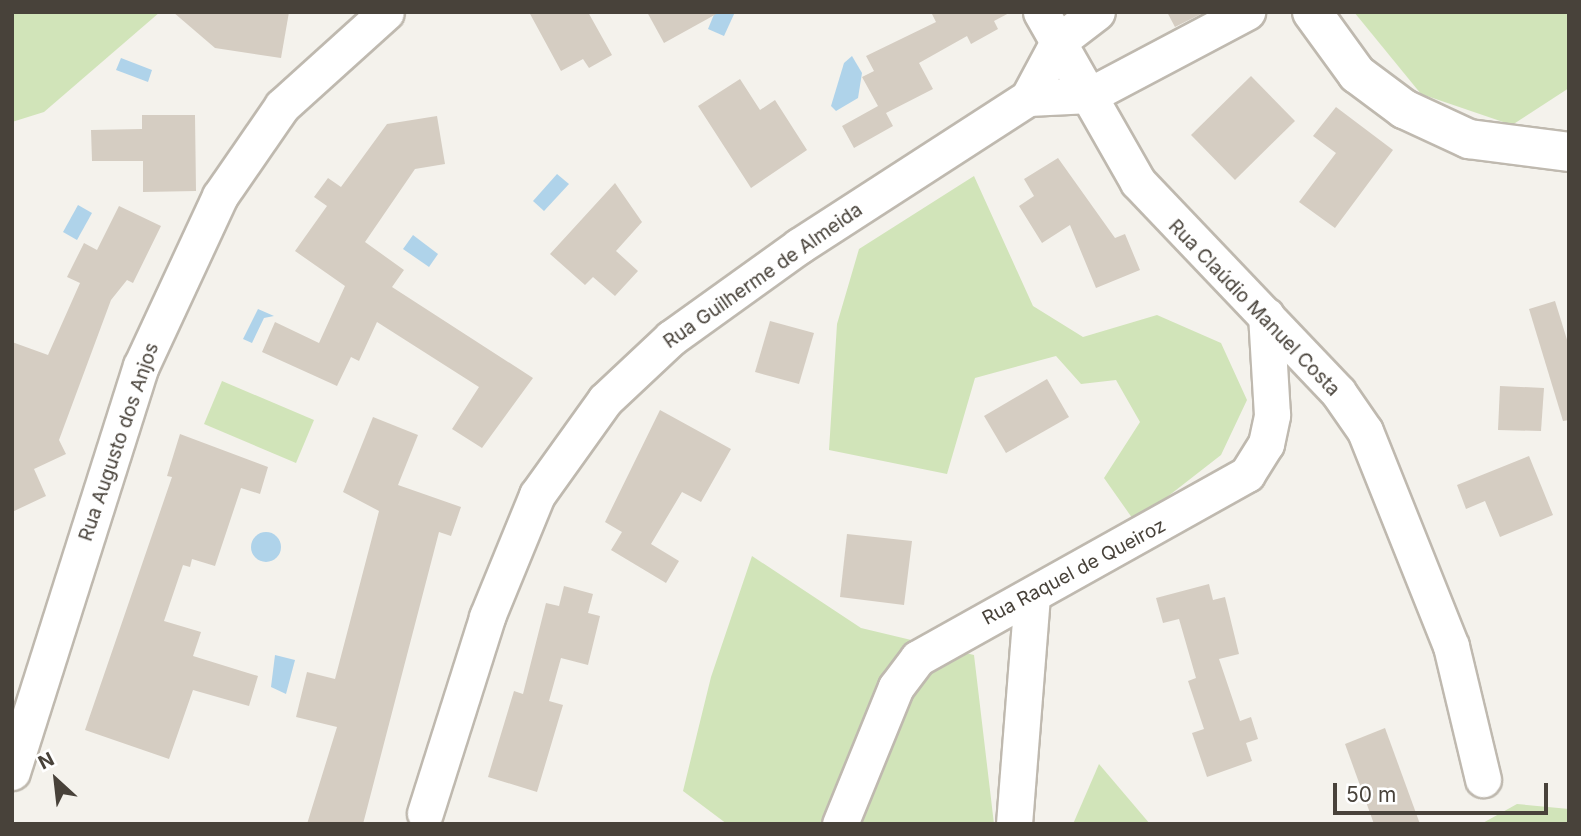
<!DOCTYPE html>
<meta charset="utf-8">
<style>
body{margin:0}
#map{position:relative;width:1581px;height:836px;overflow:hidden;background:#f4f2ec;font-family:Inter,sans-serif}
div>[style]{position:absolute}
.green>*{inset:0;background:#d1e4b9}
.water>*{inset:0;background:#afd3ea}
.round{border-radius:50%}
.building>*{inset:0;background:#d5cdc2}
.roads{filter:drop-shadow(2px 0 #bfb9af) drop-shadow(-2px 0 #bfb9af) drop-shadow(0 2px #bfb9af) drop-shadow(0 -2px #bfb9af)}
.minor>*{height:35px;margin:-17.5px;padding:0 17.5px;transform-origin:17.5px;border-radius:17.5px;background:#fff}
.tertiary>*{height:38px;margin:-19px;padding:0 19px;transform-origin:19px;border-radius:19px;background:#fff}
span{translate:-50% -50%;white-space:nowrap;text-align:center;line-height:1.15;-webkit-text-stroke:5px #fff;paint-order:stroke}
.street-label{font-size:19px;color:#48423a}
.frame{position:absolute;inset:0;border:14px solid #48423a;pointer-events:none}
.north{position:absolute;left:21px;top:745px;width:70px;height:70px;-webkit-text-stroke:5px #fff;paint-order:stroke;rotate:333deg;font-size:19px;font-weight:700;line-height:28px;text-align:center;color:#48423a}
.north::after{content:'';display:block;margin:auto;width:24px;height:32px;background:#48423a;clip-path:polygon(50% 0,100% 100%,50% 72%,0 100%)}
.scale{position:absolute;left:1333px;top:783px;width:215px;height:32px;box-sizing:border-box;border:4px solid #48423a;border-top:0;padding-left:9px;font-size:21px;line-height:24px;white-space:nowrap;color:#48423a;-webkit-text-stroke:5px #fff;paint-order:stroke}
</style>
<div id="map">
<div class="green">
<i style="clip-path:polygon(12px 12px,160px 12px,44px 112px,12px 122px)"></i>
<i style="clip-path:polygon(1354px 12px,1569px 12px,1569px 88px,1512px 125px,1421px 94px)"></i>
<i style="clip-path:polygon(974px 176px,1033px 306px,1083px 337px,1157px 315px,1221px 343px,1247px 400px,1221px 455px,1135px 522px,1104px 478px,1140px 422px,1116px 380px,1081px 384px,1056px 356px,975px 378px,947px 474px,829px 450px,837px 324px,859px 249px)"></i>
<i style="clip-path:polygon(222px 381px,314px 420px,296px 463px,204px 424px)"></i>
<i style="clip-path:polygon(752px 556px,861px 628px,974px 655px,994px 824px,727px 824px,683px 791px,711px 677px)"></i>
<i style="clip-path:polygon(1099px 764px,1150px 824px,1073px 824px)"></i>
<i style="clip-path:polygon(1517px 804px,1569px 809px,1569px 824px,1481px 824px)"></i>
</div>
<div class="water">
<i style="clip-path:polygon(715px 12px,735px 12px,724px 36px,708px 29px)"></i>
<i style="clip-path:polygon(852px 56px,862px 73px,858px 98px,836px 111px,831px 106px,844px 63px)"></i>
<i style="clip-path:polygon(121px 58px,152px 70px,148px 82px,116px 70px)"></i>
<i style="clip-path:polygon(557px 174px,569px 184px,544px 211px,533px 201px)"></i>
<i style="clip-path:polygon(78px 205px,92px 213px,77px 240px,63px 232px)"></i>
<i style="clip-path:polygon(413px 235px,438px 254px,429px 267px,403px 249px)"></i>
<i style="clip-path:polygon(258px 309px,274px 316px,264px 318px,252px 343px,243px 339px)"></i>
<i class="round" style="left:251px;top:532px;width:30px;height:30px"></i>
<i style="clip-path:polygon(275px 655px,295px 660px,286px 694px,271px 687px)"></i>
</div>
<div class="building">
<i style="clip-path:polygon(173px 12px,289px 12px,281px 58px,215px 48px)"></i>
<i style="clip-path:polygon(529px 12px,588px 12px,612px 55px,589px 68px,583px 59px,561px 71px)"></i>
<i style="clip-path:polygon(647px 12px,720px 12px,664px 43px)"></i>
<i style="clip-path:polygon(931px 12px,1011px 12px,994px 21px,998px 29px,971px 44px,967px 36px,919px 63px,933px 89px,886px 113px,893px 126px,854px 148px,842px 126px,878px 106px,862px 77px,874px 71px,866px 56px,936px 22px)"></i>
<i style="clip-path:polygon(1167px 12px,1200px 12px,1201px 14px,1175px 27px)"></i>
<i style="clip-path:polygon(1251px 76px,1295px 121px,1235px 180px,1191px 135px)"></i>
<i style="clip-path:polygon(740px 79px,760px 110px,775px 100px,807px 150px,751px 188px,698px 106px)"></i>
<i style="clip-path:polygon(1336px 107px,1393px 150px,1335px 228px,1299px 202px,1336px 153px,1313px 136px)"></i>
<i style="clip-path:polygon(142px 115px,195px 115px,196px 191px,143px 192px,143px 161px,92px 161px,91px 130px,142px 129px)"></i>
<i style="clip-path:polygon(437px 116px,445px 164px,415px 169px,365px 242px,404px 270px,392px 287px,533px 378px,482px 448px,452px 429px,479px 387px,377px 322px,359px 361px,351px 357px,337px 386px,262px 352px,275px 322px,319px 343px,345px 286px,295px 251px,327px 206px,314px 197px,328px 178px,341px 187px,387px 124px)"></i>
<i style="clip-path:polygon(1058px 158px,1115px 238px,1125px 234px,1140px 270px,1096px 288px,1070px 225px,1042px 243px,1019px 206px,1034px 196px,1024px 179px)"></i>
<i style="clip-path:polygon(615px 183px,642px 222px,616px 251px,638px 271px,615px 296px,593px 277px,585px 285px,550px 254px)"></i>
<i style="clip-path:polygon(119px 206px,161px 226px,133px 283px,127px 280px,111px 300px,59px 440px,66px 454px,34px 469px,46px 496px,12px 512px,12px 342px,48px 355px,80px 283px,67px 277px,84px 243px,97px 250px)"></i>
<i style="clip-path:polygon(1555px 301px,1569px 346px,1569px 420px,1563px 421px,1529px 309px)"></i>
<i style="clip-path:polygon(770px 321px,814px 333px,799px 384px,755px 372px)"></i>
<i style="clip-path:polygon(1047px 379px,1069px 417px,1006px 453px,984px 416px)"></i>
<i style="clip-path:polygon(1500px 386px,1544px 388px,1541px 431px,1498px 430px)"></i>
<i style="clip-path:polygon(660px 410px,731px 449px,701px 502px,682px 492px,651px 544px,679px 561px,666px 583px,611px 550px,622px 532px,605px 522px)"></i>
<i style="clip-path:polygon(373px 417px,418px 435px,398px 485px,461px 507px,451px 536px,439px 532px,363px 824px,307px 824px,337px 727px,296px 717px,307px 672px,335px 679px,379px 511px,343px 492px)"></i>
<i style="clip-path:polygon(180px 434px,268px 467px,260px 494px,241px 488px,215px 566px,192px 559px,190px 567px,183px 565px,164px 621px,201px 632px,193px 656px,258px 676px,249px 706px,193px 690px,169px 759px,85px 730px,172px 477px,167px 476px)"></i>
<i style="clip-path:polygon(1529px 456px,1553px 515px,1500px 537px,1485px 501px,1466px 509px,1457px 485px)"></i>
<i style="clip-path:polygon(847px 534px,912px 541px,904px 605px,840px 597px)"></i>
<i style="clip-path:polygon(1209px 584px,1213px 600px,1225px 597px,1239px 654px,1219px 659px,1240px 721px,1251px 717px,1258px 739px,1246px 743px,1252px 761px,1207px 777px,1192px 733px,1204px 729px,1188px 681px,1196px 678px,1179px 619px,1163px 623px,1156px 598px)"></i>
<i style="clip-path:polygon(564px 586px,593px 594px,588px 613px,600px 616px,588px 665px,561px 658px,549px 701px,563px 705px,537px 792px,488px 777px,514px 691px,523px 694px,546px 603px,559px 606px)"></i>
<i style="clip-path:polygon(1385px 728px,1420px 824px,1374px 824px,1345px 744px)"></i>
</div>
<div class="roads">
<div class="minor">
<i style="left:1041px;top:12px;width:196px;rotate:60.3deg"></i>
<i style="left:1138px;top:182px;width:290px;rotate:46.4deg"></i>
<i style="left:1338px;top:392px;width:47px;rotate:55.3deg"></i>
<i style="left:1365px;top:431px;width:232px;rotate:68.2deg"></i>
<i style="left:1451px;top:646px;width:137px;rotate:76.5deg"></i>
<i style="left:1028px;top:98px;width:62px;rotate:-2.8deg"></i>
<i style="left:1090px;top:95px;width:178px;rotate:-27.9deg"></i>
<i style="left:12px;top:772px;width:426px;rotate:-72.4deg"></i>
<i style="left:141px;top:366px;width:187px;rotate:-65.1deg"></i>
<i style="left:220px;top:196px;width:109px;rotate:-55.4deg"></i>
<i style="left:282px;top:106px;width:140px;rotate:-42.1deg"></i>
<i style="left:425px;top:813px;width:206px;rotate:-72.4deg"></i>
<i style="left:487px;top:617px;width:132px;rotate:-67.7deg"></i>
<i style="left:537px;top:495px;width:117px;rotate:-54.4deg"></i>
<i style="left:605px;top:400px;width:91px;rotate:-43.2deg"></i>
<i style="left:671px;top:338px;width:158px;rotate:-35.7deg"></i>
<i style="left:799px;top:246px;width:273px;rotate:-32.9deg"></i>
<i style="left:1028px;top:98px;width:64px;rotate:-61.8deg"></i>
<i style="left:1058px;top:42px;width:49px;rotate:-37.6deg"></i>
<i style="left:840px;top:824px;width:148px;rotate:-67.8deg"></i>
<i style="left:896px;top:687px;width:36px;rotate:-53deg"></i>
<i style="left:918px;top:658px;width:377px;rotate:-29.2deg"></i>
<i style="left:1247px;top:474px;width:36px;rotate:-58deg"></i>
<i style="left:1266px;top:444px;width:30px;rotate:-78deg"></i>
<i style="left:1272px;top:415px;width:100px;rotate:-93.4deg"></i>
<i style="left:1014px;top:824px;width:228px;rotate:-85.5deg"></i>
</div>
<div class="tertiary">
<i style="left:1312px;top:12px;width:77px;rotate:54deg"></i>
<i style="left:1357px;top:74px;width:59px;rotate:36.7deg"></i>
<i style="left:1404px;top:109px;width:72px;rotate:24.8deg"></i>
<i style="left:1469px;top:139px;width:101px;rotate:7.4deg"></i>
</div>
</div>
<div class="street-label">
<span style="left:763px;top:276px;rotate:-35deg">Rua Guilherme de Almeida</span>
<span style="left:1254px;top:308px;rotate:46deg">Rua Claúdio Manuel Costa</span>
<span style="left:119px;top:442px;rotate:-71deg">Rua Augusto dos Anjos</span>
<span style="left:1074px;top:572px;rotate:-28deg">Rua Raquel de Queiroz</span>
</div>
<div class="frame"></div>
<div class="north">N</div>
<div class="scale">50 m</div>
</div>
